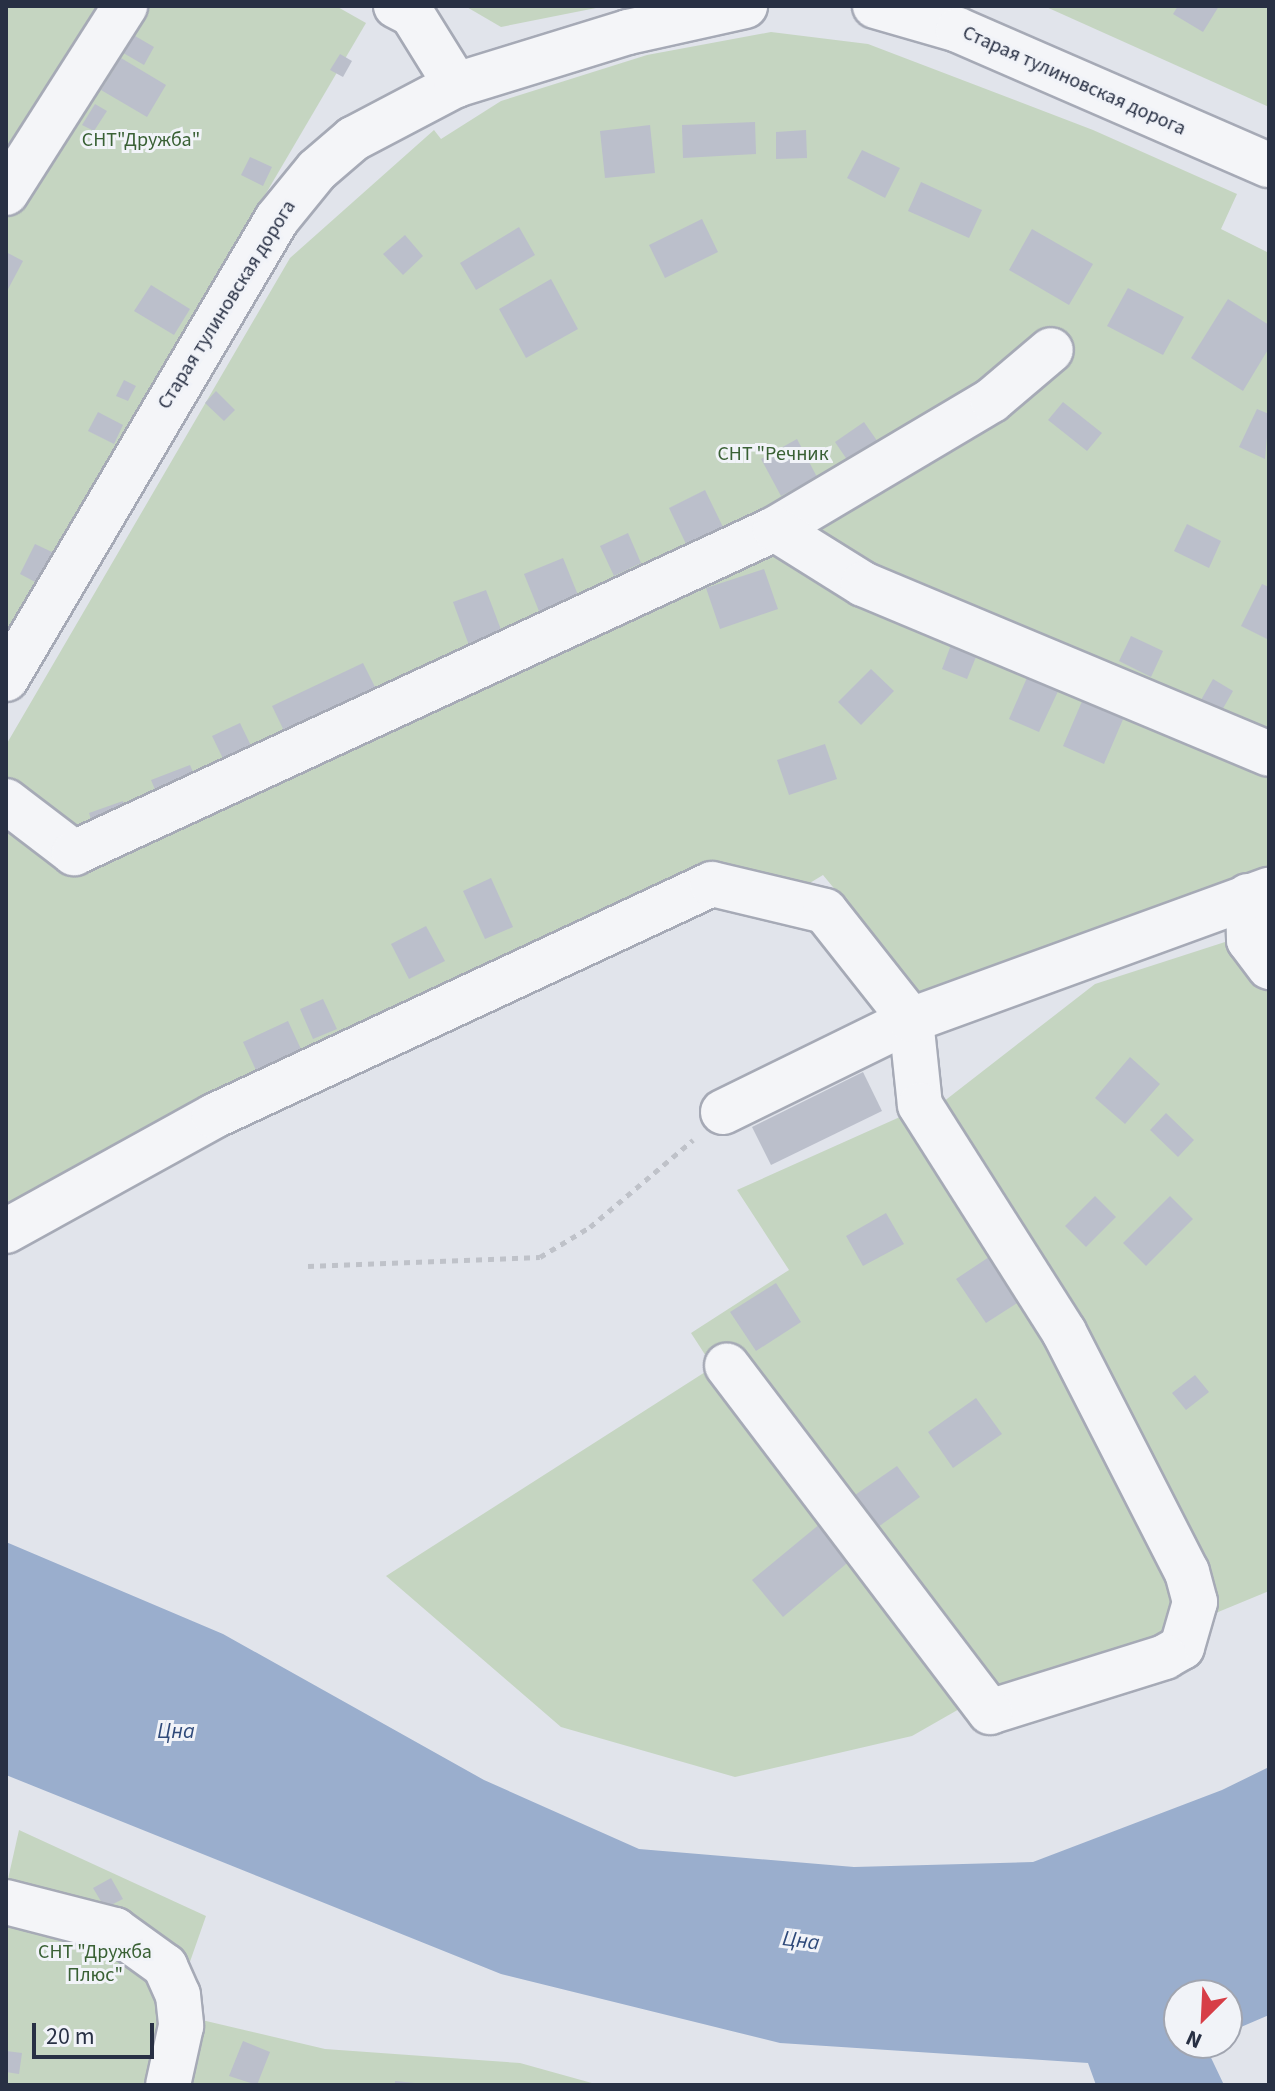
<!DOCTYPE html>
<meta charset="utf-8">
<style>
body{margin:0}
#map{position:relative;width:1275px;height:2091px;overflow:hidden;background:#e1e4eb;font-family:"Source Sans 3",sans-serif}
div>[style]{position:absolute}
.green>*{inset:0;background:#c5d5c1}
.water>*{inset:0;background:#9aaecd}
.building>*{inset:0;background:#bbbfcb}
.path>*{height:5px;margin-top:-2.5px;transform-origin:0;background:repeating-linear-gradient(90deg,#bfc2c9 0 6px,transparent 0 12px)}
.roads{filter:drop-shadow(2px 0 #a6aab6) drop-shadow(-2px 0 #a6aab6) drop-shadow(0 2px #a6aab6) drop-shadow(0 -2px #a6aab6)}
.minor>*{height:44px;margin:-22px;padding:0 22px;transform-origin:22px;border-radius:22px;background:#f4f5f8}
span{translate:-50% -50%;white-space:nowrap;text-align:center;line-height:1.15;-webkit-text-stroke:6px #f1f3f8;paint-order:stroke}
.street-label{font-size:20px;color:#283044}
.park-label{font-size:20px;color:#396034}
.water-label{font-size:22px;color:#2f4a7a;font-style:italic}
.frame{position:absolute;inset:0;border:8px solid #283044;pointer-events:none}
.north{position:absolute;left:1163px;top:1979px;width:80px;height:80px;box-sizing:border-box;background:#f1f3f8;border:2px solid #a1a5b0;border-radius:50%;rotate:204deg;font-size:22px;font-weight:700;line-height:32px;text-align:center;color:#283044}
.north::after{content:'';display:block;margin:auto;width:28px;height:36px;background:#d73e47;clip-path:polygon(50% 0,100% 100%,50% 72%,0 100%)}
.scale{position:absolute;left:32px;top:2023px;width:122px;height:36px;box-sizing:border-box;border:4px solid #283044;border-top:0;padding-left:10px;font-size:24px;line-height:28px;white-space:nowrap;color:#283044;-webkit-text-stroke:6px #f1f3f8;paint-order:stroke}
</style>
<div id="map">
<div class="green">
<i style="clip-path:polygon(6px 6px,336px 6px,366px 23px,6px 636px)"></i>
<i style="clip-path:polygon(465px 6px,606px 6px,501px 27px)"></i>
<i style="clip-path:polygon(1044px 6px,1269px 6px,1269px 107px)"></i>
<i style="clip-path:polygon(771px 32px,868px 44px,1093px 130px,1237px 194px,1221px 229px,1269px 253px,1269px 868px,923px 996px,823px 875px,795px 892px,720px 866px,192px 1106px,6px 1205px,6px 745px,290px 258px,434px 130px,441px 139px,501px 101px,647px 55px)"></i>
<i style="clip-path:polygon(1225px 942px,1269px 984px,1269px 1591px,1003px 1701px,968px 1704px,912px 1736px,735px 1777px,561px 1727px,386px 1576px,713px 1367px,691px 1333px,789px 1270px,737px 1190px,920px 1108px,925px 1116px,1095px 984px)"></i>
<i style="clip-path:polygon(19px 1830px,206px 1916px,172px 2013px,325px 2049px,520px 2063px,599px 2085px,6px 2085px,6px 1888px)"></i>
</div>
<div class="water">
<i style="clip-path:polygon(6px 1542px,223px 1634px,484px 1780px,639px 1849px,854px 1867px,1033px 1862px,1222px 1790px,1269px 1767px,1269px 2015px,1227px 2033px,1227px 1995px,1179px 1995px,1179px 2043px,1204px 2043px,1224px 2085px,1096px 2085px,1088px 2063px,780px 2043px,501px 1974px,6px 1775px)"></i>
</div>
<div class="building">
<i style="clip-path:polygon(1178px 6px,1219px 6px,1203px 32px,1173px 14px)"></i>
<i style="clip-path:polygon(123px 29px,154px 47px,144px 65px,113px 47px)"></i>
<i style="clip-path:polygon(340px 54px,352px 61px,343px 77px,330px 70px)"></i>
<i style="clip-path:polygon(121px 58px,166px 85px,147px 117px,101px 90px)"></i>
<i style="clip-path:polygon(95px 104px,107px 111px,94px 131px,82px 125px)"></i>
<i style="clip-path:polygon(755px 122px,756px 154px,683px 158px,682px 125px)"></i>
<i style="clip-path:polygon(650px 125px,655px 173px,605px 178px,600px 131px)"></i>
<i style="clip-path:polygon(806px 130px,807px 158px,776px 159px,776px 132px)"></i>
<i style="clip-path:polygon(862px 150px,900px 168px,885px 198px,847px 178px)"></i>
<i style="clip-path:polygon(250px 157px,272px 167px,263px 186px,241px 175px)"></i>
<i style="clip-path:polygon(921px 182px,982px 210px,969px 238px,908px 211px)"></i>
<i style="clip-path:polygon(702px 219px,718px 252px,665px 278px,649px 245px)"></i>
<i style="clip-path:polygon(519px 227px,535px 255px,476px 290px,460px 263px)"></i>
<i style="clip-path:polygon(1032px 229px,1093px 264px,1069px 305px,1009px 270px)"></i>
<i style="clip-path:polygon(405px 235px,423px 256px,403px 275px,383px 254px)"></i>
<i style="clip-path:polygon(6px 252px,23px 261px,6px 293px)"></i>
<i style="clip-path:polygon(551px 279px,578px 329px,526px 358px,499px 309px)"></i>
<i style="clip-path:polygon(151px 285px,190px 309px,174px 335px,134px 311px)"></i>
<i style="clip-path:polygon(1128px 288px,1184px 317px,1163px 355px,1107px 326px)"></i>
<i style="clip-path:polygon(1228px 299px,1269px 325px,1269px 348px,1243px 391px,1191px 358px)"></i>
<i style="clip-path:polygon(124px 380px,136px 386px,128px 401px,116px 396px)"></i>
<i style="clip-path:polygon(216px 391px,235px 410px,224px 421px,205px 403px)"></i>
<i style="clip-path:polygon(1063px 402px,1102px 433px,1087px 451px,1048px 420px)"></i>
<i style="clip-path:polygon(1257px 409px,1269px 414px,1265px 459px,1239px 447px)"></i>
<i style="clip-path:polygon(98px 412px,123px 425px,114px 444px,88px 431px)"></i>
<i style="clip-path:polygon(864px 422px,880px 445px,850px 464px,835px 442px)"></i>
<i style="clip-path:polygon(797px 439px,817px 477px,781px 496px,761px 459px)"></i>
<i style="clip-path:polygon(705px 490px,723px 527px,686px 544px,669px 508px)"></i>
<i style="clip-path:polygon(1187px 524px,1221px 541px,1209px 568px,1174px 551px)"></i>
<i style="clip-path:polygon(628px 533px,641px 563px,614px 576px,600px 546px)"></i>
<i style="clip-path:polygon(35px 544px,54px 553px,39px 584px,20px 574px)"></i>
<i style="clip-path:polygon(563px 558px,580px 600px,541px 616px,524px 574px)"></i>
<i style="clip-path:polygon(764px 569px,778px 609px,720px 629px,706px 588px)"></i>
<i style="clip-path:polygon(1262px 584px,1269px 587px,1269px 640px,1241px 626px)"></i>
<i style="clip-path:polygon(486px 590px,503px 635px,470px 648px,453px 602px)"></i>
<i style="clip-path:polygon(1131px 636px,1163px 651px,1151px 677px,1119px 661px)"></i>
<i style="clip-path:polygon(952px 642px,978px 652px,967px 679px,942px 669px)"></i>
<i style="clip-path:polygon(363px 663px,378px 693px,287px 737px,272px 706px)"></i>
<i style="clip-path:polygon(871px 669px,894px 691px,861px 725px,838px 702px)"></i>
<i style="clip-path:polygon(1029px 673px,1060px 687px,1039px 732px,1009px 719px)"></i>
<i style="clip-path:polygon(1213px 679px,1233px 691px,1217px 719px,1197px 707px)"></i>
<i style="clip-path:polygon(1083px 699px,1124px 717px,1104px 764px,1063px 746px)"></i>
<i style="clip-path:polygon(240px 723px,257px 758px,229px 771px,212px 736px)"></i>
<i style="clip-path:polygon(825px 744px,837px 779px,789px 795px,777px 760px)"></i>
<i style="clip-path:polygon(190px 765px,200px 788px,161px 804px,151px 780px)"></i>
<i style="clip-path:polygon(123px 801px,130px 822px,96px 835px,89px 813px)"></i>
<i style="clip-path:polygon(491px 878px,513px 927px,485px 939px,463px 891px)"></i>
<i style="clip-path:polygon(426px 926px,445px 961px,409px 979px,391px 944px)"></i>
<i style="clip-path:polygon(323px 999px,337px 1029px,313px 1039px,300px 1009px)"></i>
<i style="clip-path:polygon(288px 1021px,306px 1060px,261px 1081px,243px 1042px)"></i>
<i style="clip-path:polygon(1130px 1057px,1160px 1084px,1125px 1124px,1095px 1098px)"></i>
<i style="clip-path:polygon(863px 1072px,882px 1111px,771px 1165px,752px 1127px)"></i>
<i style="clip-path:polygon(1166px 1113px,1194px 1140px,1178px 1157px,1150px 1130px)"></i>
<i style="clip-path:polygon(1095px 1196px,1116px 1217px,1086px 1247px,1065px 1226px)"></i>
<i style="clip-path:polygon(1170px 1196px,1193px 1219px,1146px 1266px,1123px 1243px)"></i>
<i style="clip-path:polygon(886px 1213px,904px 1244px,863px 1266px,846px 1236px)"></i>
<i style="clip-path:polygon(992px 1255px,1022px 1300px,986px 1323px,956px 1279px)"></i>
<i style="clip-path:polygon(776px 1283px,801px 1322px,756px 1351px,730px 1312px)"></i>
<i style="clip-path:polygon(1195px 1375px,1209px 1392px,1186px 1410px,1172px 1393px)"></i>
<i style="clip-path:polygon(976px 1398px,1002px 1434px,953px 1468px,928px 1432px)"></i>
<i style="clip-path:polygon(897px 1466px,920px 1497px,878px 1527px,855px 1495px)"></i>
<i style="clip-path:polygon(821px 1523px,852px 1559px,783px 1617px,752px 1580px)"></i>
<i style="clip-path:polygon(111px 1878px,123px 1899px,105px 1908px,93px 1888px)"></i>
<i style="clip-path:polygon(243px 2041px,270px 2052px,257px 2085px,229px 2076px)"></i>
<i style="clip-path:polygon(6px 2051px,22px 2053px,19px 2074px,6px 2072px)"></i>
<i style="clip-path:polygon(395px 2081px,415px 2083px,415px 2085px,395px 2085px)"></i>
</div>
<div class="path">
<i style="left:308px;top:1266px;width:232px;rotate:-2.2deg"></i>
<i style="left:540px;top:1257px;width:58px;rotate:-31deg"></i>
<i style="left:590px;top:1227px;width:135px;rotate:-40.2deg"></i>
</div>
<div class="roads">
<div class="minor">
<i style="left:396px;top:6px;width:18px;rotate:27deg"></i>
<i style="left:412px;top:14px;width:84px;rotate:58.2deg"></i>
<i style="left:875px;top:6px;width:86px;rotate:16.1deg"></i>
<i style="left:958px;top:30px;width:339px;rotate:23.5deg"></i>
<i style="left:6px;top:193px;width:222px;rotate:-57.5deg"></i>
<i style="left:775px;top:529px;width:252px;rotate:-30.7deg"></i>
<i style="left:992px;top:400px;width:77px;rotate:-40.3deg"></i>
<i style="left:6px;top:679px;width:534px;rotate:-59.5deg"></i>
<i style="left:277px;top:219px;width:63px;rotate:-50.8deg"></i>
<i style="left:317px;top:170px;width:48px;rotate:-40.7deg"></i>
<i style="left:353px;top:139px;width:116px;rotate:-27.7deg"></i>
<i style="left:456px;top:85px;width:180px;rotate:-17.1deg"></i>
<i style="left:628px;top:32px;width:120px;rotate:-12.5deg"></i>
<i style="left:6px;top:801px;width:86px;rotate:37.4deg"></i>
<i style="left:74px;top:853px;width:772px;rotate:-24.81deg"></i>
<i style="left:775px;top:529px;width:104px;rotate:32deg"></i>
<i style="left:863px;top:584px;width:440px;rotate:22.7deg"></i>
<i style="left:1248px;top:896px;width:44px;rotate:88.7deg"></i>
<i style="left:1249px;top:940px;width:34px;rotate:53deg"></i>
<i style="left:723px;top:1112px;width:209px;rotate:-26.1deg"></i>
<i style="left:911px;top:1020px;width:85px;rotate:84deg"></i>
<i style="left:920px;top:1105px;width:269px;rotate:57.6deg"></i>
<i style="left:1064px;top:1332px;width:270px;rotate:62.9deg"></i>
<i style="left:1187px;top:1572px;width:31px;rotate:75deg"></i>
<i style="left:1195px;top:1602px;width:47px;rotate:106.1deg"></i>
<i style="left:1182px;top:1647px;width:20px;rotate:150deg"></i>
<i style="left:1165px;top:1657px;width:183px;rotate:162.6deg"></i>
<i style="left:990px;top:1712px;width:435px;rotate:-127.2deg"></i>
<i style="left:6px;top:1231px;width:238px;rotate:-28.9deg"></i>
<i style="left:214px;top:1116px;width:549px;rotate:-24.98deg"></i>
<i style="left:712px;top:884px;width:116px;rotate:13.4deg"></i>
<i style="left:825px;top:911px;width:139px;rotate:51.7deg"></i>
<i style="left:911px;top:1020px;width:381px;rotate:-20deg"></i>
<i style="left:6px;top:1902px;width:113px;rotate:14.4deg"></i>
<i style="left:115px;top:1930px;width:62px;rotate:35.8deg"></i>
<i style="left:165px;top:1966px;width:32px;rotate:66deg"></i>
<i style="left:178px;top:1995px;width:31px;rotate:84deg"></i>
<i style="left:181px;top:2026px;width:60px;rotate:102.4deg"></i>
</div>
</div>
<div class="street-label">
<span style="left:1074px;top:81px;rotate:24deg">Старая тулиновская дорога</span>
<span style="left:227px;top:305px;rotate:-58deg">Старая тулиновская дорога</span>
</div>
<div class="park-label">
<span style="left:141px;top:140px">СНТ"Дружба"</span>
<span style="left:773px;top:454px">СНТ "Речник</span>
<span style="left:95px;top:1964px">СНТ "Дружба<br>Плюс"</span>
</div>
<div class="water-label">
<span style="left:176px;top:1732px">Цна</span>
<span style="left:801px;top:1941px;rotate:7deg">Цна</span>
</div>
<div class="frame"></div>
<div class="north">N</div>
<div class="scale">20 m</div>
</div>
